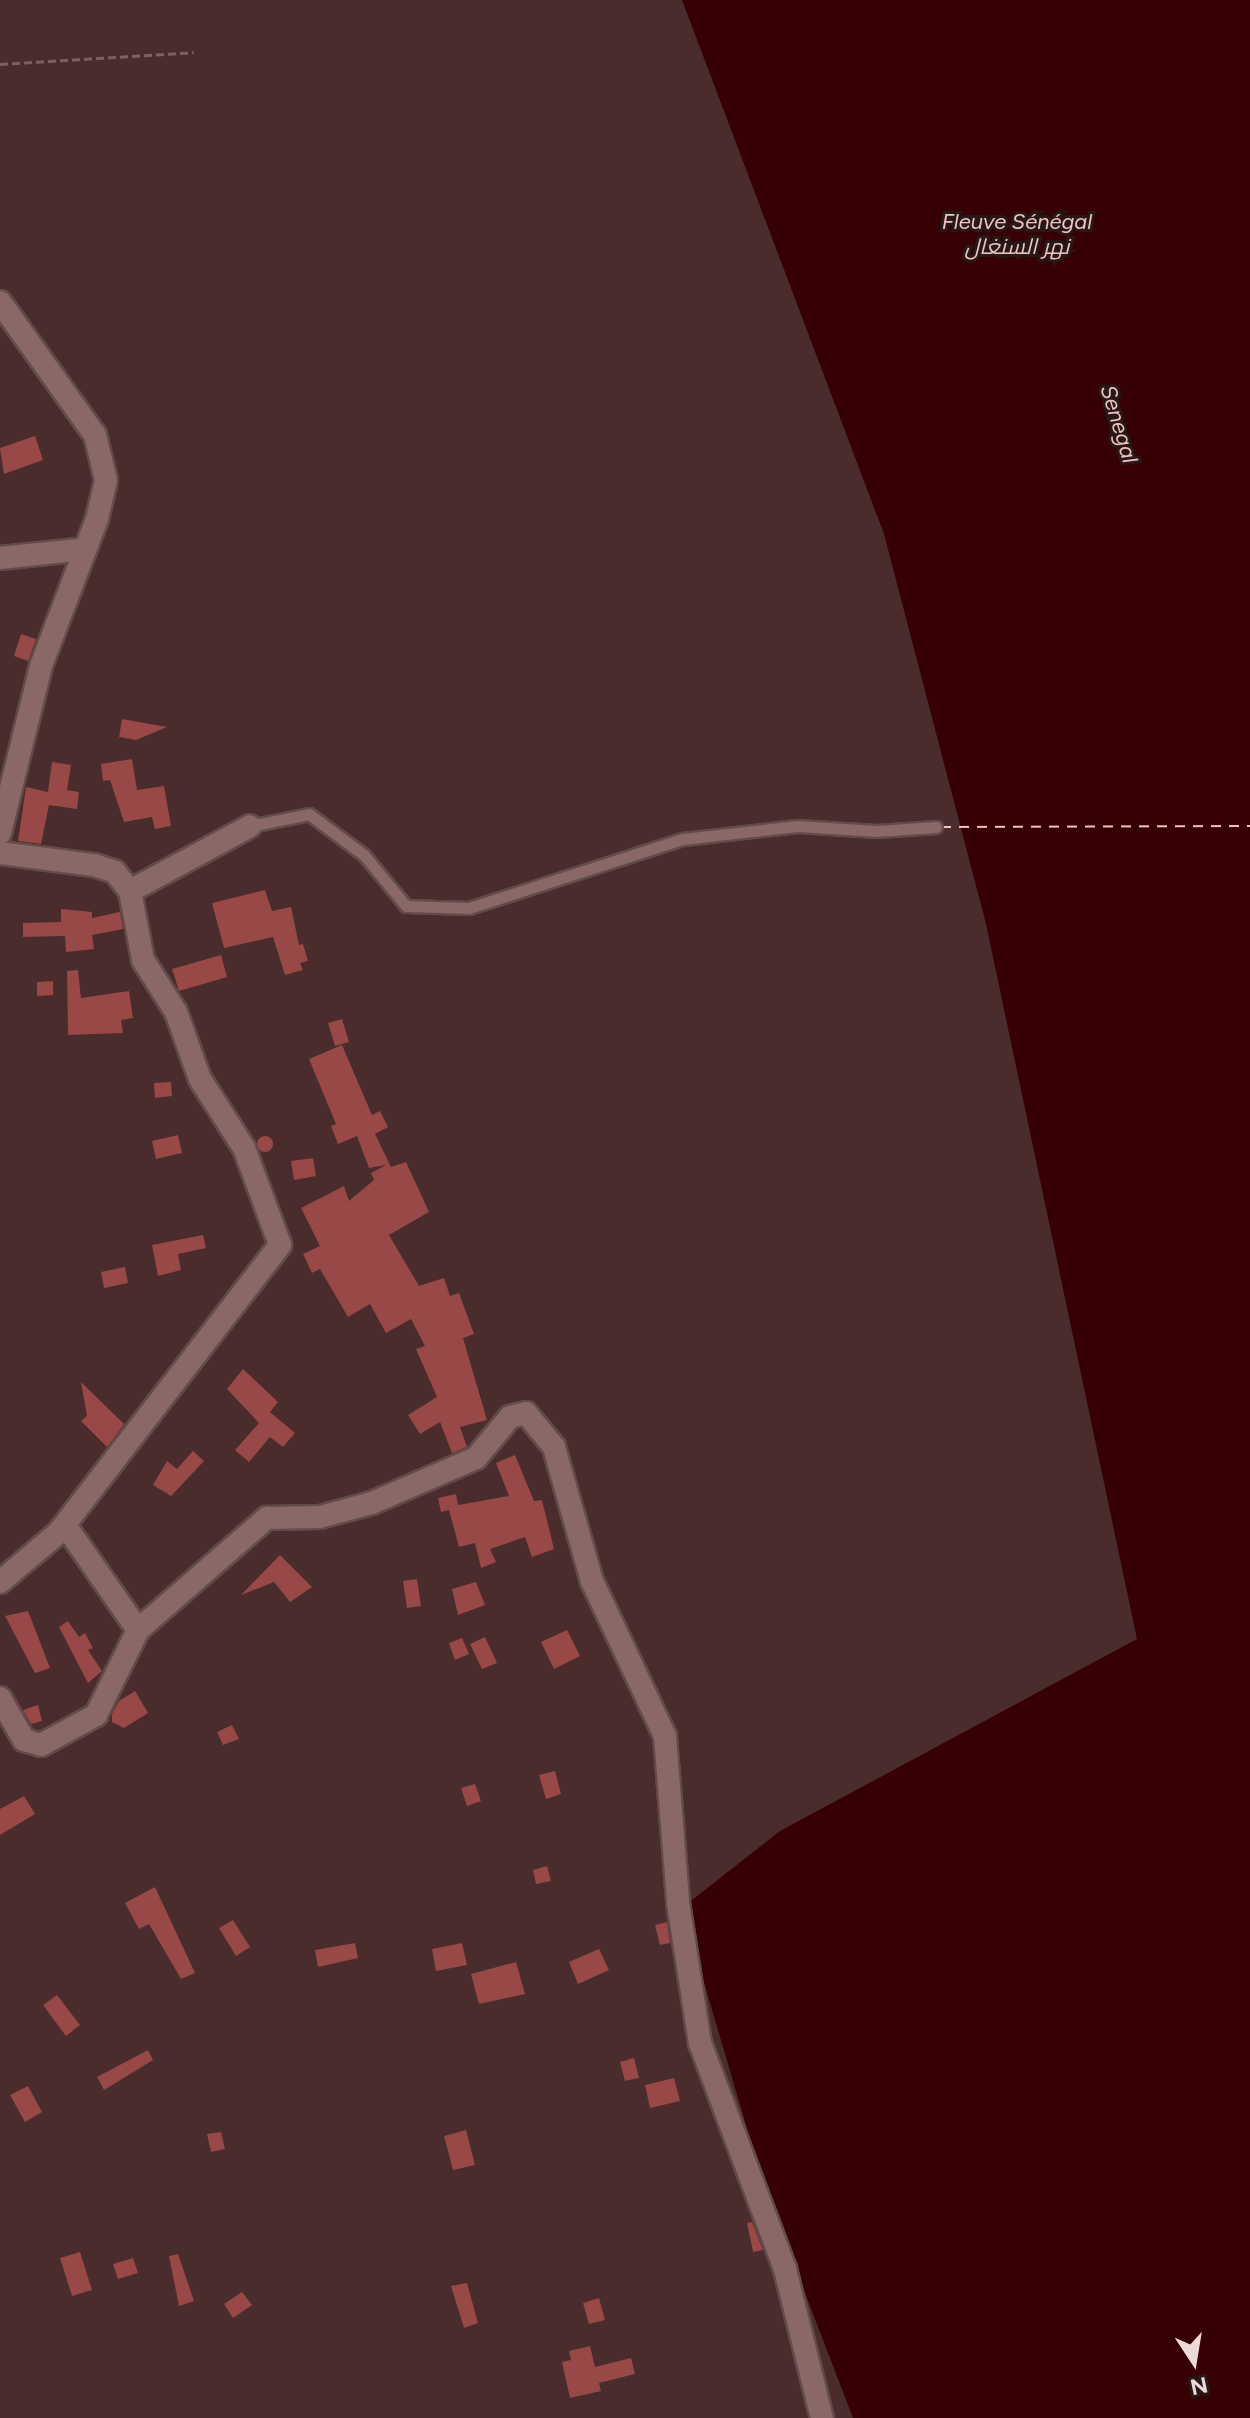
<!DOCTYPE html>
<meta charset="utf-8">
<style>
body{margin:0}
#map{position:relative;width:1250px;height:2418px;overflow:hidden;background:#492c2b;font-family:Figtree,Cairo,sans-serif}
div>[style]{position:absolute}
.water>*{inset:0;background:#370004}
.ferry>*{height:2px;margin-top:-1px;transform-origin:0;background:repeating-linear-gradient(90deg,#f2c2bf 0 10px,transparent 0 18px)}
.building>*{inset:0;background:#984846}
.round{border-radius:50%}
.path>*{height:3px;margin-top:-1.5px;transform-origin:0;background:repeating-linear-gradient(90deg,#7b6160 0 8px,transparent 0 12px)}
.roads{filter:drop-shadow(2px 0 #634b4a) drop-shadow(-2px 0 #634b4a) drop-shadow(0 2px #634b4a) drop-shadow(0 -2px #634b4a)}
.service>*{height:11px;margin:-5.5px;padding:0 5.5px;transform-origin:5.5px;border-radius:5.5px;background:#896865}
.minor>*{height:22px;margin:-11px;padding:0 11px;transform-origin:11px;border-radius:11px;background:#896865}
span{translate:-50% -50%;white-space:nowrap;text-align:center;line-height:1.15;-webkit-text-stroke:6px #261918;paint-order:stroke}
.water-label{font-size:22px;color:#f2c2bf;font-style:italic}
.north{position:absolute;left:1154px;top:2322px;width:80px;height:80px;-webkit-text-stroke:6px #261918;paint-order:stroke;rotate:168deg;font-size:22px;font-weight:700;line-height:32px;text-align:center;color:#edd9d8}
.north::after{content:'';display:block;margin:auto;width:28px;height:36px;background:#edd9d8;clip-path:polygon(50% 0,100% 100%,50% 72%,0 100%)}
</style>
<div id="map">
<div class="water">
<i style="clip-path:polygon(682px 0,1250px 0,1250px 2418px,853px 2418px,764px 2186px,682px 1908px,780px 1831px,1137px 1639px,986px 924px,884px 534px)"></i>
</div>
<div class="ferry">
<i style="left:941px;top:827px;width:309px;rotate:-0.2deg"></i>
</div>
<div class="building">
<i style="clip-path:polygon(35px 436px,43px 460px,4px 474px,0 448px)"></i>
<i style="clip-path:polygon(21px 634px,36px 639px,28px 661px,14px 656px)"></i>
<i style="clip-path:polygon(122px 719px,167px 727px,136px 740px,119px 737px)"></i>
<i style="clip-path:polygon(132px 759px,137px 790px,164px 786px,171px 826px,155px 829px,152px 817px,124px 822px,110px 780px,103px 781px,101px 764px)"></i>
<i style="clip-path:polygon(52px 762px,71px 765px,67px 790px,79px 792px,77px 809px,49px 805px,41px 844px,18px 841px,26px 787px,48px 792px)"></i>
<i style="clip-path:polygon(265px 890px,272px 911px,291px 907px,299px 945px,303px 944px,308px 961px,300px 963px,303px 970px,285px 975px,273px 937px,224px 948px,212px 903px)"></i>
<i style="clip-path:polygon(61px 909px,92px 912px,92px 918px,120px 912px,123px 929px,92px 935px,94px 949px,66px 952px,65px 936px,23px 937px,23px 923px,61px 922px)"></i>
<i style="clip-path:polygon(221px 955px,227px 977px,179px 991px,172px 969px)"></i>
<i style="clip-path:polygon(78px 970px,81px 998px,129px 991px,133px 1018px,121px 1020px,123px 1033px,68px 1035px,67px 971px)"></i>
<i style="clip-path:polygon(53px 981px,53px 995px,37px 996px,37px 982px)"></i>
<i style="clip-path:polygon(342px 1019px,349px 1042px,335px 1046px,328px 1023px)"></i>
<i style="clip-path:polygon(342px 1045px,372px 1115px,380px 1111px,388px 1127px,375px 1134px,391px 1167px,406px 1162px,429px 1212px,389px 1235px,419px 1286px,444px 1278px,450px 1296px,459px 1293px,474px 1334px,463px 1338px,487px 1420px,460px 1427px,467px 1447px,452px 1453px,440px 1422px,420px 1434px,408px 1415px,437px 1397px,416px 1349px,425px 1346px,411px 1319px,386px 1333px,370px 1304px,348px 1317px,320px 1269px,312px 1273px,303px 1254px,320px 1246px,301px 1208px,344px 1186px,349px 1201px,374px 1180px,371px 1173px,386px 1165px,369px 1168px,357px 1136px,338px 1144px,331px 1126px,336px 1124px,309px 1059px)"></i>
<i style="clip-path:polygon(171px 1082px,172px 1096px,155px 1098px,154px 1083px)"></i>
<i style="clip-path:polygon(178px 1135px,182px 1153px,156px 1159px,152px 1141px)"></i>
<i class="round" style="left:257px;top:1136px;width:16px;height:16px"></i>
<i style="clip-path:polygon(313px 1158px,316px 1176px,294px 1180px,291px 1161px)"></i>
<i style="clip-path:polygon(203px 1235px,206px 1248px,178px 1254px,181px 1270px,158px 1276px,152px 1245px)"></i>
<i style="clip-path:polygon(125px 1267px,128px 1283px,104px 1288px,101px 1272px)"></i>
<i style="clip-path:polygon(243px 1369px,278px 1402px,270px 1412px,295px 1433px,283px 1447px,270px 1437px,249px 1462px,235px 1450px,259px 1423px,227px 1389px)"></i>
<i style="clip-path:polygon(81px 1382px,124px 1424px,107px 1447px,81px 1421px,87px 1416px)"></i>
<i style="clip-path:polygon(193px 1451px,204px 1461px,171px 1496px,153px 1485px,167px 1461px,177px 1469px)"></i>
<i style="clip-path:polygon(515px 1455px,534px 1501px,542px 1500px,554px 1549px,532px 1557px,525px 1537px,490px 1549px,496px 1562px,481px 1568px,475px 1543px,459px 1547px,449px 1510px,441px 1512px,438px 1498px,456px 1494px,458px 1505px,509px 1496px,496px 1463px)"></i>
<i style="clip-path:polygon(280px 1555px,312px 1587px,290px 1602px,274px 1582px,241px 1595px)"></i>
<i style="clip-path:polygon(417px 1579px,421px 1606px,407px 1608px,403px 1581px)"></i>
<i style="clip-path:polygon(476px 1582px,485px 1605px,458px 1615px,452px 1589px)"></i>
<i style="clip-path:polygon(28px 1611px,50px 1668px,35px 1673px,5px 1616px)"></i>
<i style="clip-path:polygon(68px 1621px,79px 1637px,85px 1633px,93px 1648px,88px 1650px,102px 1671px,88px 1683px,59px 1627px)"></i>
<i style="clip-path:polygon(567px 1630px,580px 1656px,554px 1669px,541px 1642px)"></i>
<i style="clip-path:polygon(485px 1637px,497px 1663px,482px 1669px,470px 1644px)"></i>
<i style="clip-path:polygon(462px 1638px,469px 1654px,455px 1660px,449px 1643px)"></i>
<i style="clip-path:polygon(135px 1691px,148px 1713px,124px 1728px,112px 1722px,112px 1714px,119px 1701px)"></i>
<i style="clip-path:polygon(38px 1705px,42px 1721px,31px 1724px,23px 1710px)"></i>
<i style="clip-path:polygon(232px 1725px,239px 1739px,223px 1745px,217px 1732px)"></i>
<i style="clip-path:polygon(555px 1771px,561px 1794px,546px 1799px,539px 1775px)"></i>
<i style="clip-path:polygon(475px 1784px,481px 1801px,467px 1806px,461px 1788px)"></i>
<i style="clip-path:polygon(24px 1796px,35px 1814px,0 1835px,0 1809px)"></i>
<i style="clip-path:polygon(547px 1866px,551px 1881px,536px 1884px,533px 1870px)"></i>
<i style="clip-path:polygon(155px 1887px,195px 1973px,181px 1979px,149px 1924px,139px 1929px,125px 1903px)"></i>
<i style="clip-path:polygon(233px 1920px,250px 1947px,236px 1956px,219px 1928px)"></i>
<i style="clip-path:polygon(667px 1922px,670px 1943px,660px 1945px,655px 1925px)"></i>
<i style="clip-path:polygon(355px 1943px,358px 1958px,318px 1967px,315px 1950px)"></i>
<i style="clip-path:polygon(462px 1943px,467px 1965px,436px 1971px,432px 1949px)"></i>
<i style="clip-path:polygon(599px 1949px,609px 1970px,578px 1984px,569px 1962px)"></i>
<i style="clip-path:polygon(516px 1962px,525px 1994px,479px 2004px,471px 1974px)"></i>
<i style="clip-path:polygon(57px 1995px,80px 2025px,66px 2036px,43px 2005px)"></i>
<i style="clip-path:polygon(148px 2050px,153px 2060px,104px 2090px,97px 2077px)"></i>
<i style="clip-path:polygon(634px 2058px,639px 2078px,625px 2081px,620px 2062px)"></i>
<i style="clip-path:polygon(674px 2078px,680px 2101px,650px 2108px,645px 2085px)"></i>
<i style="clip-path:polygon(28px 2086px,42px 2112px,25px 2122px,10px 2095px)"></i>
<i style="clip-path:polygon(466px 2130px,475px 2165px,453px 2170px,444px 2136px)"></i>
<i style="clip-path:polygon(221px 2132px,225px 2149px,211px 2152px,207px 2134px)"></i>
<i style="clip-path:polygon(752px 2222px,763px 2250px,753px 2252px,747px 2223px)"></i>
<i style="clip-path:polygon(80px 2252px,92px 2290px,72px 2296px,60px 2258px)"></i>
<i style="clip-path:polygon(178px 2254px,194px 2301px,179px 2306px,169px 2256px)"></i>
<i style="clip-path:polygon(133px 2258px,138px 2273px,118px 2279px,113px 2264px)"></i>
<i style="clip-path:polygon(467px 2283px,478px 2323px,464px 2328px,451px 2286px)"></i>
<i style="clip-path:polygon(242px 2292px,252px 2305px,233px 2318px,224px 2304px)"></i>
<i style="clip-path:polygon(599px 2298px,605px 2320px,589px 2324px,583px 2303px)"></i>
<i style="clip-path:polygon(590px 2346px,595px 2367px,631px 2358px,635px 2374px,599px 2383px,601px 2391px,570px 2398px,562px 2362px,571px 2360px,569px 2351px)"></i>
</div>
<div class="path">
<i style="left:0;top:64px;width:194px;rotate:-3.5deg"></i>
</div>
<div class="roads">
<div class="service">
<i style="left:250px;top:826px;width:60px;rotate:-11.5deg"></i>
<i style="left:309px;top:814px;width:69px;rotate:36.7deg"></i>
<i style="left:364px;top:855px;width:66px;rotate:50.5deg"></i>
<i style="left:406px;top:906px;width:63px;rotate:1.8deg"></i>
<i style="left:469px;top:908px;width:225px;rotate:-17.9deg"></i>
<i style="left:683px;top:839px;width:115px;rotate:-6.5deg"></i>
<i style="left:797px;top:826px;width:80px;rotate:3.6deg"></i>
<i style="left:877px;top:831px;width:59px;rotate:-3.9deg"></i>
</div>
<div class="minor">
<i style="left:0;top:302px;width:163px;rotate:54.5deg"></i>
<i style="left:95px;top:435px;width:46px;rotate:76.3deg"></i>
<i style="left:106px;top:480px;width:40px;rotate:103deg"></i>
<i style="left:97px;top:519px;width:157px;rotate:110.9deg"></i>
<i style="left:41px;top:666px;width:172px;rotate:103.8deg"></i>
<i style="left:0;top:558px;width:85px;rotate:-6deg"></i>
<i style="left:0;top:853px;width:95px;rotate:7.3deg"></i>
<i style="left:94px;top:865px;width:22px;rotate:18deg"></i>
<i style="left:115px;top:872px;width:24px;rotate:52deg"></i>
<i style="left:130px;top:891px;width:70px;rotate:79.3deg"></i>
<i style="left:143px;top:960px;width:62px;rotate:57.6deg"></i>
<i style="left:176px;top:1012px;width:71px;rotate:70.3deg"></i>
<i style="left:200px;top:1079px;width:82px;rotate:57.5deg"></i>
<i style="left:244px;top:1148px;width:103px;rotate:69.6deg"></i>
<i style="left:280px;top:1245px;width:364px;rotate:127.6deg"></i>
<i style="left:58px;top:1533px;width:76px;rotate:139.8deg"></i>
<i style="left:130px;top:891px;width:136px;rotate:-28.4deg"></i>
<i style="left:65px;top:1525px;width:128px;rotate:55.2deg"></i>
<i style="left:0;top:1698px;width:48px;rotate:60.3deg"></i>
<i style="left:24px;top:1740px;width:18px;rotate:16deg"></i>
<i style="left:41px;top:1745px;width:63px;rotate:-28.6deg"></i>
<i style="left:96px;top:1715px;width:95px;rotate:-63.7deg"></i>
<i style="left:138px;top:1630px;width:171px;rotate:-41deg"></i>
<i style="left:267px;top:1518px;width:53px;rotate:-1.1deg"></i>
<i style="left:320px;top:1517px;width:54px;rotate:-15.1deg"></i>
<i style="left:372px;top:1503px;width:113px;rotate:-23.4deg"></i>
<i style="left:476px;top:1458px;width:53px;rotate:-50.3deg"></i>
<i style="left:510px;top:1417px;width:16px;rotate:-14deg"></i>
<i style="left:526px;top:1413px;width:44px;rotate:50.5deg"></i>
<i style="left:554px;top:1447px;width:139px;rotate:74.2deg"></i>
<i style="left:592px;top:1581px;width:171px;rotate:64.8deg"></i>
<i style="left:665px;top:1736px;width:168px;rotate:85.5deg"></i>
<i style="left:678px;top:1903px;width:142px;rotate:81.1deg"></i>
<i style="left:700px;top:2043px;width:241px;rotate:69.4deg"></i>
<i style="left:785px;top:2269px;width:154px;rotate:76.1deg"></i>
</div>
</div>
<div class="water-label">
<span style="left:1017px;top:234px">Fleuve Sénégal<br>نهر السنغال</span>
<span style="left:1119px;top:424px;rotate:73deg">Senegal</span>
</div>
<div class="north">N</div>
</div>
